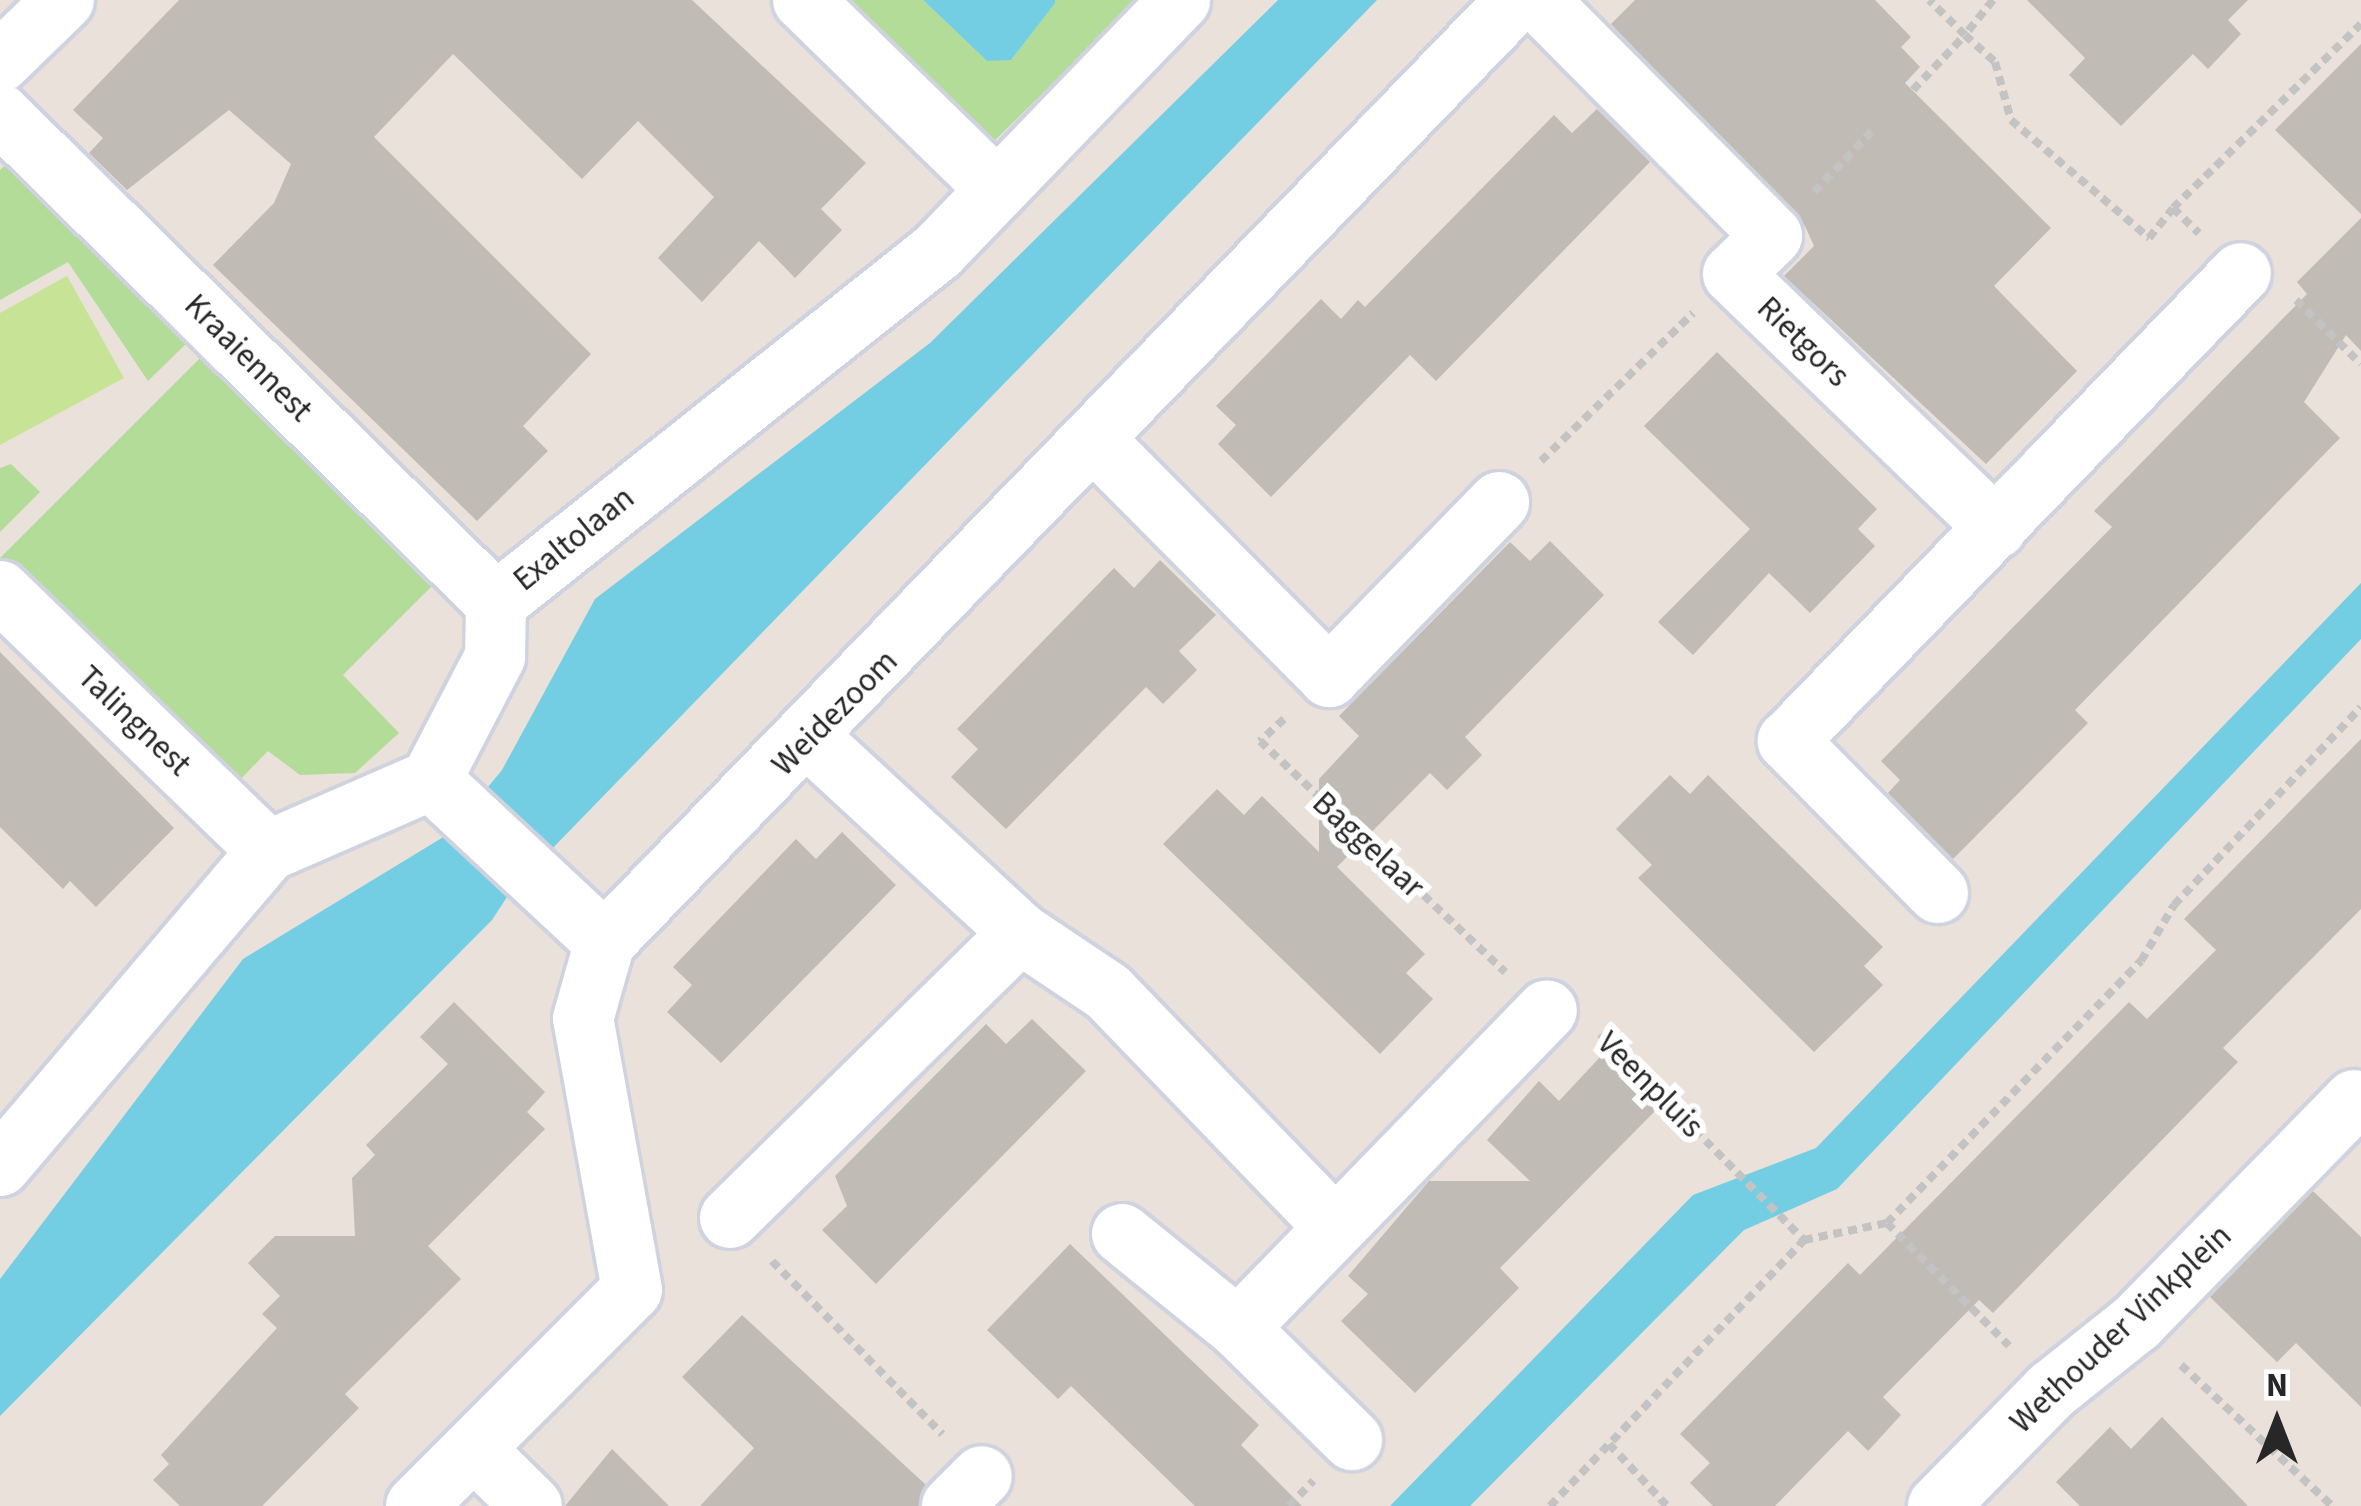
<!DOCTYPE html>
<style>
body{margin:0}
#map{position:relative;width:2361px;height:1506px;overflow:hidden;background:#e9e1da;font-family:"Source Sans 3",sans-serif}
div>[style]{position:absolute}
.green>*{inset:0;background:#b4dc99}
.pitch>*{inset:0;background:#c7e396}
.water>*{inset:0;background:#73cee4}
.building>*{inset:0;background:#c1bbb6}
.path>*{height:8px;margin-top:-4px;transform-origin:0;background:repeating-linear-gradient(90deg,#c3c3c3 0 9px,transparent 0 15px)}
.roads{filter:drop-shadow(3px 0 #cfd3df) drop-shadow(-3px 0 #cfd3df) drop-shadow(0 3px #cfd3df) drop-shadow(0 -3px #cfd3df)}
.minor>*{height:60px;margin:-30px;padding:0 30px;transform-origin:30px;border-radius:30px;background:#fff}
span{translate:-50% -50%;white-space:nowrap;text-align:center;line-height:1.15;-webkit-text-stroke:12px #fff;paint-order:stroke}
.street-label{font-size:33px;color:#272727}
.north{position:absolute;left:2217px;top:1362px;width:120px;height:120px;-webkit-text-stroke:9px #fff;paint-order:stroke;rotate:0deg;font-size:33px;font-weight:700;line-height:48px;text-align:center;color:#272727}
.north::after{content:'';display:block;margin:auto;width:42px;height:54px;background:#272727;clip-path:polygon(50% 0,100% 100%,50% 72%,0 100%)}
</style>
<div id="map">
<div class="green">
<i style="clip-path:polygon(828px 0,923px 0,987px 61px,1012px 59px,1055px 0,1138px 0,986px 149px)"></i>
<i style="clip-path:polygon(13px 157px,194px 336px,148px 381px,68px 262px,0 300px,0 170px)"></i>
<i style="clip-path:polygon(208px 350px,439px 579px,343px 675px,399px 733px,355px 773px,300px 775px,268px 751px,232px 788px,0 558px)"></i>
<i style="clip-path:polygon(11px 464px,40px 492px,0 532px,0 468px)"></i>
</div>
<div class="pitch">
<i style="clip-path:polygon(67px 276px,124px 378px,0 445px,0 313px)"></i>
</div>
<div class="water">
<i style="clip-path:polygon(923px 0,1055px 0,1055px 3px,1011px 60px,987px 61px)"></i>
<i style="clip-path:polygon(1278px 0,1377px 0,511px 891px,492px 920px,0 1416px,0 1279px,243px 959px,450px 833px,502px 770px,595px 599px,930px 343px)"></i>
<i style="clip-path:polygon(2361px 583px,2361px 639px,1837px 1189px,1744px 1230px,1470px 1506px,1390px 1506px,1693px 1195px,1816px 1148px)"></i>
</div>
<div class="building">
<i style="clip-path:polygon(179px 0,692px 0,866px 163px,821px 209px,842px 230px,795px 278px,759px 241px,702px 302px,658px 258px,714px 197px,638px 121px,582px 179px,453px 54px,374px 137px,591px 354px,523px 426px,548px 451px,477px 521px,213px 265px,274px 203px,291px 164px,229px 110px,127px 190px,89px 153px,103px 138px,73px 110px)"></i>
<i style="clip-path:polygon(1635px 0,1875px 0,1911px 37px,1901px 47px,1920px 67px,1905px 83px,2051px 228px,1994px 286px,2077px 371px,1986px 464px,1784px 276px,1814px 246px,1805px 226px,1611px 24px)"></i>
<i style="clip-path:polygon(2027px 0,2248px 0,2228px 20px,2241px 34px,2208px 69px,2193px 54px,2121px 126px,2069px 75px,2085px 58px)"></i>
<i style="clip-path:polygon(2361px 44px,2361px 214px,2275px 130px)"></i>
<i style="clip-path:polygon(1597px 109px,1650px 162px,1436px 381px,1410px 355px,1271px 497px,1218px 444px,1236px 425px,1216px 406px,1321px 299px,1341px 319px,1358px 300px,1365px 307px,1554px 115px,1572px 133px)"></i>
<i style="clip-path:polygon(2361px 218px,2361px 351px,2346px 335px,2304px 402px,2340px 438px,2075px 710px,2088px 723px,1953px 859px,1888px 793px,1900px 780px,1881px 761px,2112px 527px,2094px 511px,2307px 294px,2297px 282px)"></i>
<i style="clip-path:polygon(1717px 352px,1877px 509px,1858px 529px,1875px 546px,1810px 613px,1769px 573px,1693px 655px,1658px 622px,1750px 529px,1644px 426px)"></i>
<i style="clip-path:polygon(1550px 541px,1604px 595px,1465px 737px,1482px 755px,1447px 790px,1430px 773px,1337px 867px,1425px 954px,1406px 973px,1433px 999px,1380px 1054px,1163px 844px,1217px 789px,1244px 815px,1262px 796px,1319px 852px,1319px 779px,1359px 736px,1339px 716px,1510px 542px,1530px 561px)"></i>
<i style="clip-path:polygon(1160px 560px,1216px 615px,1179px 651px,1197px 670px,1163px 704px,1146px 687px,1006px 829px,951px 777px,978px 749px,957px 729px,1114px 568px,1134px 588px)"></i>
<i style="clip-path:polygon(0 652px,174px 828px,96px 907px,70px 881px,63px 889px,0 827px)"></i>
<i style="clip-path:polygon(2361px 739px,2361px 909px,2223px 1048px,2238px 1062px,1993px 1313px,1979px 1300px,1883px 1397px,1901px 1415px,1868px 1451px,1848px 1431px,1775px 1506px,1713px 1506px,1690px 1483px,1710px 1463px,1680px 1434px,1848px 1263px,1860px 1275px,2129px 1002px,2147px 1019px,2216px 950px,2184px 919px)"></i>
<i style="clip-path:polygon(1670px 775px,1690px 794px,1708px 775px,1883px 947px,1864px 966px,1883px 985px,1814px 1052px,1638px 878px,1652px 865px,1616px 829px)"></i>
<i style="clip-path:polygon(842px 832px,896px 885px,721px 1063px,667px 1012px,692px 985px,673px 967px,796px 839px,816px 859px)"></i>
<i style="clip-path:polygon(454px 1002px,545px 1092px,527px 1112px,545px 1129px,428px 1246px,461px 1279px,345px 1394px,359px 1408px,262px 1506px,180px 1506px,153px 1480px,169px 1464px,161px 1455px,277px 1328px,262px 1314px,280px 1296px,248px 1263px,275px 1236px,355px 1236px,352px 1178px,375px 1155px,366px 1145px,448px 1064px,420px 1037px)"></i>
<i style="clip-path:polygon(1032px 1019px,1086px 1071px,876px 1284px,822px 1230px,847px 1206px,835px 1176px,986px 1024px,1006px 1044px)"></i>
<i style="clip-path:polygon(1601px 1056px,1656px 1110px,1500px 1268px,1519px 1288px,1415px 1393px,1341px 1321px,1368px 1294px,1348px 1276px,1429px 1181px,1530px 1181px,1487px 1140px,1539px 1081px,1559px 1101px)"></i>
<i style="clip-path:polygon(2313px 1191px,2361px 1237px,2361px 1407px,2296px 1343px,2277px 1362px,2210px 1297px)"></i>
<i style="clip-path:polygon(1070px 1244px,1259px 1425px,1241px 1445px,1302px 1506px,1195px 1506px,1071px 1386px,1058px 1399px,987px 1330px)"></i>
<i style="clip-path:polygon(742px 1315px,926px 1485px,919px 1506px,700px 1506px,754px 1448px,682px 1377px)"></i>
<i style="clip-path:polygon(2162px 1417px,2248px 1506px,2080px 1506px,2056px 1482px,2110px 1427px,2131px 1449px)"></i>
<i style="clip-path:polygon(612px 1449px,669px 1506px,565px 1506px)"></i>
</div>
<div class="path">
<i style="left:1993px;top:0;width:45px;rotate:128.7deg"></i>
<i style="left:1965px;top:35px;width:40px;rotate:42deg"></i>
<i style="left:1995px;top:62px;width:60px;rotate:74.6deg"></i>
<i style="left:2011px;top:120px;width:182px;rotate:40.5deg"></i>
<i style="left:2149px;top:238px;width:38px;rotate:-51deg"></i>
<i style="left:2173px;top:208px;width:36px;rotate:44deg"></i>
<i style="left:1913px;top:90px;width:76px;rotate:-46.6deg"></i>
<i style="left:1965px;top:35px;width:50px;rotate:-135.8deg"></i>
<i style="left:1814px;top:192px;width:88px;rotate:-46.4deg"></i>
<i style="left:2173px;top:208px;width:263px;rotate:-44.4deg"></i>
<i style="left:2296px;top:300px;width:91px;rotate:44.6deg"></i>
<i style="left:1541px;top:461px;width:212px;rotate:-44.2deg"></i>
<i style="left:1284px;top:719px;width:33px;rotate:137deg"></i>
<i style="left:1260px;top:741px;width:337px;rotate:43.3deg"></i>
<i style="left:1600px;top:1034px;width:290px;rotate:45.3deg"></i>
<i style="left:1887px;top:1223px;width:173px;rotate:45.2deg"></i>
<i style="left:772px;top:1261px;width:243px;rotate:45.5deg"></i>
<i style="left:2181px;top:1365px;width:207px;rotate:43deg"></i>
<i style="left:1609px;top:1444px;width:85px;rotate:46.9deg"></i>
<i style="left:1289px;top:1506px;width:35px;rotate:-46deg"></i>
<i style="left:1550px;top:1506px;width:368px;rotate:-46.3deg"></i>
<i style="left:1804px;top:1240px;width:85px;rotate:-11.6deg"></i>
<i style="left:1887px;top:1223px;width:365px;rotate:-45.9deg"></i>
<i style="left:2141px;top:961px;width:65px;rotate:-59.5deg"></i>
<i style="left:2174px;top:905px;width:272px;rotate:-46.6deg"></i>
</div>
<div class="roads">
<div class="minor">
<i style="left:803px;top:0;width:271px;rotate:44.3deg"></i>
<i style="left:1538px;top:0;width:332px;rotate:45.2deg"></i>
<i style="left:1772px;top:236px;width:54px;rotate:135.7deg"></i>
<i style="left:1733px;top:274px;width:366px;rotate:44deg"></i>
<i style="left:0;top:62px;width:89px;rotate:-44.1deg"></i>
<i style="left:0;top:114px;width:697px;rotate:44.59deg"></i>
<i style="left:1097px;top:443px;width:330px;rotate:45.2deg"></i>
<i style="left:1329px;top:677px;width:244px;rotate:-45.8deg"></i>
<i style="left:0;top:591px;width:373px;rotate:44.1deg"></i>
<i style="left:810px;top:739px;width:286px;rotate:42.7deg"></i>
<i style="left:1020px;top:933px;width:106px;rotate:33.8deg"></i>
<i style="left:1108px;top:992px;width:321px;rotate:46deg"></i>
<i style="left:431px;top:780px;width:238px;rotate:43deg"></i>
<i style="left:1938px;top:893px;width:214px;rotate:-134.6deg"></i>
<i style="left:1788px;top:741px;width:651px;rotate:-45.93deg"></i>
<i style="left:0;top:1166px;width:414px;rotate:-49.6deg"></i>
<i style="left:268px;top:851px;width:178px;rotate:-23.5deg"></i>
<i style="left:431px;top:780px;width:139px;rotate:-62.5deg"></i>
<i style="left:495px;top:657px;width:54px;rotate:-88.9deg"></i>
<i style="left:496px;top:603px;width:564px;rotate:-38.52deg"></i>
<i style="left:937px;top:252px;width:350px;rotate:-46deg"></i>
<i style="left:730px;top:1218px;width:407px;rotate:-44.5deg"></i>
<i style="left:1122px;top:1234px;width:149px;rotate:39deg"></i>
<i style="left:1238px;top:1328px;width:443px;rotate:-45.8deg"></i>
<i style="left:1238px;top:1328px;width:160px;rotate:44.5deg"></i>
<i style="left:474px;top:1449px;width:81px;rotate:44.5deg"></i>
<i style="left:416px;top:1506px;width:305px;rotate:-45deg"></i>
<i style="left:632px;top:1290px;width:275px;rotate:-100.2deg"></i>
<i style="left:583px;top:1019px;width:80px;rotate:-74.1deg"></i>
<i style="left:605px;top:942px;width:1311px;rotate:-45.93deg"></i>
<i style="left:952px;top:1506px;width:42px;rotate:-45deg"></i>
<i style="left:1938px;top:1506px;width:163px;rotate:-45.5deg"></i>
<i style="left:2052px;top:1390px;width:107px;rotate:-38.6deg"></i>
<i style="left:2136px;top:1323px;width:312px;rotate:-45.6deg"></i>
</div>
</div>
<div class="street-label">
<span style="left:1803px;top:342px;rotate:44deg">Rietgors</span>
<span style="left:248px;top:358px;rotate:45deg">Kraaiennest</span>
<span style="left:574px;top:539px;rotate:-39deg">Exaltolaan</span>
<span style="left:835px;top:713px;rotate:-45deg">Weidezoom</span>
<span style="left:134px;top:721px;rotate:44deg">Talingnest</span>
<span style="left:1368px;top:845px;rotate:43deg">Baggelaar</span>
<span style="left:1650px;top:1085px;rotate:45deg">Veenpluis</span>
<span style="left:2121px;top:1329px;rotate:-43deg">Wethouder Vinkplein</span>
</div>
<div class="north">N</div>
</div>
